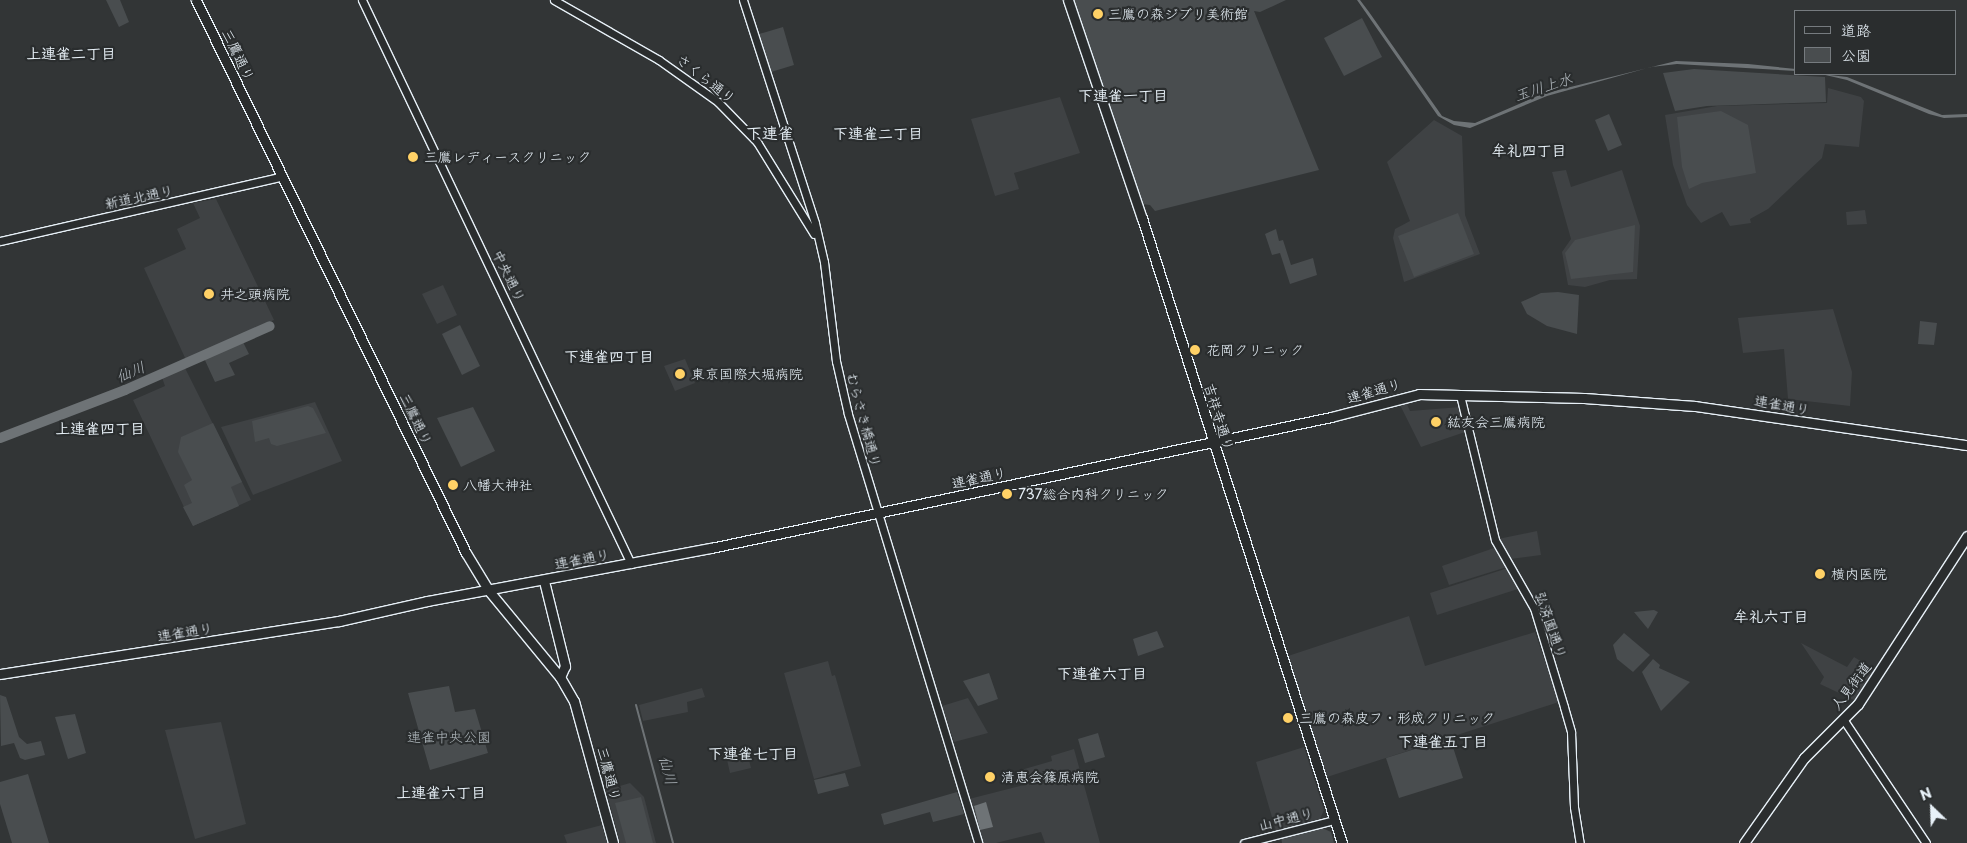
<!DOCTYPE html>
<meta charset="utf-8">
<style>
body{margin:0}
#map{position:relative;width:1967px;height:843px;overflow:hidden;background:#323536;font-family:"Playpen Sans","Klee One",sans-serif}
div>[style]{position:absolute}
.built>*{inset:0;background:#3f4244}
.green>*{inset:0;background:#494d4f}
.water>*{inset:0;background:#6e7376}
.stream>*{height:2px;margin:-1px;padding:0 1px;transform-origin:1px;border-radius:1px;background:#6e7376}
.river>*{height:10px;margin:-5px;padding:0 5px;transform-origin:5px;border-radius:5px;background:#6e7376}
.roads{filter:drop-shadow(1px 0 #e8f1f8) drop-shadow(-1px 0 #e8f1f8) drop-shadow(0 1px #e8f1f8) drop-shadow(0 -1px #e8f1f8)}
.tertiary>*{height:7px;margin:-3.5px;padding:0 3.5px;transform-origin:3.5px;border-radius:3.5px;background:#2a2d2e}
.secondary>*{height:9px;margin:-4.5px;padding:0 4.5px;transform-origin:4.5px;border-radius:4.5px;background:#2a2d2e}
.dots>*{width:14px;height:14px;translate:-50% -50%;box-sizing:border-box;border:2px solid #2a2d2e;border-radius:50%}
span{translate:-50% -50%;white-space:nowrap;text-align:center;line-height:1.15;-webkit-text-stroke:4.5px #2a2d2e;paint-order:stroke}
.poi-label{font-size:14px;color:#e8f1f8}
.left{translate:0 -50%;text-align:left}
.street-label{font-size:14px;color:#e8f1f8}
.park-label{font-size:14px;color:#b0b8bd}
.neighbourhood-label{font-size:15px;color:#e8f1f8;font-weight:700}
.water-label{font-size:15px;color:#b1b8be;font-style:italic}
.quarter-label{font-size:16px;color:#e8f1f8;font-weight:700}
.legend{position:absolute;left:1794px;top:10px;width:162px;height:65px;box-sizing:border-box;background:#2a2d2e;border:1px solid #767b7f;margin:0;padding:6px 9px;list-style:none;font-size:15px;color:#e8f1f8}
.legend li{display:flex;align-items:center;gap:10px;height:25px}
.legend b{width:25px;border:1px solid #767b7f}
.north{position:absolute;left:1907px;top:783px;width:50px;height:50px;-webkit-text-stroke:4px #2a2d2e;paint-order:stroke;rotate:336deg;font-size:14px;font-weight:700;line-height:20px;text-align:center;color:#e8f1f8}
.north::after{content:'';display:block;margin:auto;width:18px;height:22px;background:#e8f1f8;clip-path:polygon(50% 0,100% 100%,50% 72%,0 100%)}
</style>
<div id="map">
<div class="built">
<i style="clip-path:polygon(1828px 88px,1861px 97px,1864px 101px,1859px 147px,1825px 144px,1822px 158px,1768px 209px,1750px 219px,1751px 223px,1730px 226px,1722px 212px,1701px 223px,1687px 205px,1673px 165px,1665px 115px,1717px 106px,1827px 103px)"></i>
<i style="clip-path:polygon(1060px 97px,1080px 153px,1014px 173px,1019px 189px,995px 196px,971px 119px)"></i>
<i style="clip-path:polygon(1434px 120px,1462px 136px,1465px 215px,1480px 254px,1404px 282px,1393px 238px,1395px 229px,1410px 221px,1387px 162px)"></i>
<i style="clip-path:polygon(1566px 170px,1571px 187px,1622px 170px,1640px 226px,1637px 279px,1610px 280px,1585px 287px,1568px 285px,1562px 252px,1571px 239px,1552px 172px)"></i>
<i style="clip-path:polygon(216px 199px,274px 320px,186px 360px,144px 268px,186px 249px,177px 229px,200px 218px,193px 203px)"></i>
<i style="clip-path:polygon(1865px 210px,1867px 224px,1847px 225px,1846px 212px)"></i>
<i style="clip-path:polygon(443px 285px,457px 315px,437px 324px,422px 294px)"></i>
<i style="clip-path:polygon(1833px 309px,1852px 372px,1850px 406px,1788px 399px,1784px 349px,1743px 353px,1738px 318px)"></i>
<i style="clip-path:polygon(685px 359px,695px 383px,675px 391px,664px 366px)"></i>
<i style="clip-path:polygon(183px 364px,251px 500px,193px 526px,133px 400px,165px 386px,161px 375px)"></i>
<i style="clip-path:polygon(1405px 400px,1410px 411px,1461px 407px,1465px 432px,1421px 447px,1399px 403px)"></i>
<i style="clip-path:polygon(315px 402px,342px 461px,253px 495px,221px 427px)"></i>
<i style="clip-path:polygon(1537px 531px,1541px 555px,1510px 559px,1498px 539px)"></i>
<i style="clip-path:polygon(1494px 548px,1507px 567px,1449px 585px,1442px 566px)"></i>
<i style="clip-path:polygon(1508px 568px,1521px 588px,1437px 615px,1430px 593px)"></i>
<i style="clip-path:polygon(1409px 616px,1425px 666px,1535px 632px,1559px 702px,1327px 777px,1288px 656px)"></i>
<i style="clip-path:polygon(1801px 643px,1847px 667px,1854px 657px,1877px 671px,1856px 701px,1820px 684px,1824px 677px)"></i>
<i style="clip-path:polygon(828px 661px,832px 676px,835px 675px,861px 766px,814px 779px,784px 673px)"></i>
<i style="clip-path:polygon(702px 688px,705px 697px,687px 702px,688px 712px,643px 721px,639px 705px)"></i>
<i style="clip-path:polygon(968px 698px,988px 733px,954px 742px,942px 706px)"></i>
<i style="clip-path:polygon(221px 722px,246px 824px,195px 839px,165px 730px)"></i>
<i style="clip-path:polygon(1304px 747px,1324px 810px,1320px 819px,1276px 831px,1256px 762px)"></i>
<i style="clip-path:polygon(735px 749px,738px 758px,748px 756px,751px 768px,730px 773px,725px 751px)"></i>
<i style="clip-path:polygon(1074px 749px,1100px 843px,1045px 843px,1041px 832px,996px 843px,981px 843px,969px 799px,1024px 785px,1021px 770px,1052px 761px,1051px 756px)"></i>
<i style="clip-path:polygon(630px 783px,644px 797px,656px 843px,620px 843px,606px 790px)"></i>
<i style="clip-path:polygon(602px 825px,607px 843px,567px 843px,564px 835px)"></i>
</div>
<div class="green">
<i style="clip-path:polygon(106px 0,120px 0,129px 22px,119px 27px)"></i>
<i style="clip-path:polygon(1071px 0,1286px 0,1260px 12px,1254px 11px,1319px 170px,1155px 211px,1150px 205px,1142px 204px)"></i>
<i style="clip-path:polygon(1362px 18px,1382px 57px,1344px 76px,1324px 38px)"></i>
<i style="clip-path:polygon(783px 27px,794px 65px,771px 72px,759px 34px)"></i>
<i style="clip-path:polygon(1694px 69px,1825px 77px,1826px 102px,1707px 106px,1675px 111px,1663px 73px)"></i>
<i style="clip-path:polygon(1721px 111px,1748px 125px,1756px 173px,1702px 183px,1689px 189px,1682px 167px,1677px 117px)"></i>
<i style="clip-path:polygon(1609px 114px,1622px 145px,1608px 151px,1595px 120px)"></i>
<i style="clip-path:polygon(1458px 213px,1474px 254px,1414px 277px,1398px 236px)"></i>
<i style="clip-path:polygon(1635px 225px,1633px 272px,1571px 279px,1565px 253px,1575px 240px)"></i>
<i style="clip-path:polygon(1276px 229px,1279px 241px,1283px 240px,1291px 265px,1313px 258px,1317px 275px,1290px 284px,1280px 253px,1272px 255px,1265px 234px)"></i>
<i style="clip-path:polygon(1558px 292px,1579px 295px,1577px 334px,1547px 326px,1527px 314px,1521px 302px,1541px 293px)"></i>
<i style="clip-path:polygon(1920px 321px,1937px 323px,1934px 345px,1918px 344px)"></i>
<i style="clip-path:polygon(460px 325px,480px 366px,462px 375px,442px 334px)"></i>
<i style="clip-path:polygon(241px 338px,249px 354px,229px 363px,235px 375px,215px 382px,203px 356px)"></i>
<i style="clip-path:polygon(308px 406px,313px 408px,326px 433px,277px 446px,271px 444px,269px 438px,255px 442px,252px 421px)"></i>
<i style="clip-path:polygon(473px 407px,495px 451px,461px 467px,437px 418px)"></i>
<i style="clip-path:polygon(213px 423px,242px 482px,231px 487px,239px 506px,193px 526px,183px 507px,192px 503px,184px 485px,192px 480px,178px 452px,181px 437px)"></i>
<i style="clip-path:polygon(1654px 610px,1658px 612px,1648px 629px,1634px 612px)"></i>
<i style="clip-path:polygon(1157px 631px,1164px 647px,1138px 656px,1133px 639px)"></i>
<i style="clip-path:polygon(1624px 633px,1650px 655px,1633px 672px,1617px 659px,1613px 645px)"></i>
<i style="clip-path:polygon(1653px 659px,1660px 665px,1659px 668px,1690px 682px,1661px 711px,1642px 672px)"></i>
<i style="clip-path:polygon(989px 673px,998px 699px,978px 706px,963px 681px)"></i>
<i style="clip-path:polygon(449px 686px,455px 712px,475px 709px,488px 753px,430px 770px,408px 693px)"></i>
<i style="clip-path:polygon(0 695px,6px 697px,19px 737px,27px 744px,41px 741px,45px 755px,25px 760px,20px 758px,14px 743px,1px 746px)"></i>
<i style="clip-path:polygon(75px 714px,86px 753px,68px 759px,55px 717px)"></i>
<i style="clip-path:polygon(1098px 733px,1105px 757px,1085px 763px,1078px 739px)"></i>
<i style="clip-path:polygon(1450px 738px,1463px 778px,1399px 798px,1386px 758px)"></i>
<i style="clip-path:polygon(845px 773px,849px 786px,818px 794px,814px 780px)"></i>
<i style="clip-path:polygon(28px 774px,49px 843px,12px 843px,0 804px,0 782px)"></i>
<i style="clip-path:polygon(957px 792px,964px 814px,933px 822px,930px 812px,884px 825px,881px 814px)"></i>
<i style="clip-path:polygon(641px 797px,653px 843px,626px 843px,615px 803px)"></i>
<i style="clip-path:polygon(1320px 827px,1331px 832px,1334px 843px,1282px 843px,1281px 837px)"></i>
</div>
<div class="water">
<i style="clip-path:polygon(1357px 0,1360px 0,1369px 12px,1442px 116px,1454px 121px,1475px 123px,1542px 94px,1676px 61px,1748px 64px,1796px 69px,1796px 71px,1677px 64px,1651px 67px,1547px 96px,1470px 128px,1454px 125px,1438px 116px)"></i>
<i style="clip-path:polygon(1821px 74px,1847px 77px,1942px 115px,1967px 114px,1967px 117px,1944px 118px,1929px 114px,1847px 80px)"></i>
<i style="clip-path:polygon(986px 802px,993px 827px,980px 830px,974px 806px)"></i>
</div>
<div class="stream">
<i style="left:636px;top:705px;width:143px;rotate:75deg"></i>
</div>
<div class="river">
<i style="left:0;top:438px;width:134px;rotate:-21deg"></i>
<i style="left:125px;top:390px;width:158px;rotate:-23.8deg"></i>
</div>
<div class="roads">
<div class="tertiary">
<i style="left:362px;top:0;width:625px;rotate:64.5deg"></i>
<i style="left:554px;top:0;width:121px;rotate:29.7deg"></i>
<i style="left:659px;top:60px;width:72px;rotate:35.4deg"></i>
<i style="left:718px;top:102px;width:56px;rotate:45.7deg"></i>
<i style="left:757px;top:142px;width:108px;rotate:58.2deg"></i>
<i style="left:743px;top:0;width:234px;rotate:72.1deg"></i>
<i style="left:815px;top:223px;width:40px;rotate:77deg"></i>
<i style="left:824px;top:262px;width:100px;rotate:83.1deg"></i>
<i style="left:836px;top:361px;width:54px;rotate:77.2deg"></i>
<i style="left:848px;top:414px;width:448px;rotate:73.1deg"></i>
<i style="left:0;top:241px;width:290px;rotate:-12.9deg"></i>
<i style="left:1460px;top:395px;width:149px;rotate:76.4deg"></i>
<i style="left:1495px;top:540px;width:78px;rotate:60.2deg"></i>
<i style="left:1534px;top:608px;width:103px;rotate:73.1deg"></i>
<i style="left:1564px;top:707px;width:26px;rotate:74deg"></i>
<i style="left:1571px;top:732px;width:75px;rotate:87.7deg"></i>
<i style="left:1574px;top:807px;width:36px;rotate:81deg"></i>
<i style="left:1843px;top:719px;width:149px;rotate:56.2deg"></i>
<i style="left:1244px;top:843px;width:93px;rotate:-14.3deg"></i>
</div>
<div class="secondary">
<i style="left:196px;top:0;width:615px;rotate:63.98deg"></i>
<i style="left:466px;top:553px;width:44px;rotate:58.8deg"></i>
<i style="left:489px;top:591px;width:112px;rotate:50.5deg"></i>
<i style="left:560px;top:677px;width:28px;rotate:60deg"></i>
<i style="left:574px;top:701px;width:147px;rotate:74.6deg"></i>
<i style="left:1068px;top:0;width:230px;rotate:71.3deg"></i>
<i style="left:1142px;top:218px;width:656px;rotate:72.26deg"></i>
<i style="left:544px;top:581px;width:88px;rotate:76.1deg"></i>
<i style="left:565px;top:666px;width:12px;rotate:114deg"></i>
<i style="left:0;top:674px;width:343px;rotate:-8.9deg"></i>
<i style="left:339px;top:621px;width:90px;rotate:-12.8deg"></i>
<i style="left:427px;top:601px;width:289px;rotate:-10.6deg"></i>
<i style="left:711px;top:548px;width:634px;rotate:-11.93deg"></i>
<i style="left:1331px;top:417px;width:91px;rotate:-14.6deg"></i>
<i style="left:1419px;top:394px;width:165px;rotate:1.4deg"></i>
<i style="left:1584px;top:398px;width:111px;rotate:4.1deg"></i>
<i style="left:1695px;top:406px;width:275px;rotate:8.2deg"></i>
<i style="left:1744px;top:843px;width:104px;rotate:-54.8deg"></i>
<i style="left:1804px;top:758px;width:76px;rotate:-45deg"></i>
<i style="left:1858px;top:704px;width:200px;rotate:-57deg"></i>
</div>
</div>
<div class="dots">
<i style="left:1098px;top:14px;background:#ffd166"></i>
<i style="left:413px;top:157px;background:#ffd166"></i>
<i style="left:209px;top:294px;background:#ffd166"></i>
<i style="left:1195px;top:350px;background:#ffd166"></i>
<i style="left:680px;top:374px;background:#ffd166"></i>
<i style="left:1436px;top:422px;background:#ffd166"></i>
<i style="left:453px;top:485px;background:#ffd166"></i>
<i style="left:1007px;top:494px;background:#ffd166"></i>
<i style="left:1820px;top:574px;background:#ffd166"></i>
<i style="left:1288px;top:718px;background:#ffd166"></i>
<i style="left:990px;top:777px;background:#ffd166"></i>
</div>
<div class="poi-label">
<span class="left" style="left:1108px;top:14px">三鷹の森ジブリ美術館</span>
<span class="left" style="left:424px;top:157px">三鷹レディースクリニック</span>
<span class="left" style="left:220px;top:294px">井之頭病院</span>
<span class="left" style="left:1206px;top:350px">花岡クリニック</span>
<span class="left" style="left:691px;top:374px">東京国際大堀病院</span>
<span class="left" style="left:1447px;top:422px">紘友会三鷹病院</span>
<span class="left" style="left:463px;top:485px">八幡大神社</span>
<span class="left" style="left:1018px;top:494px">737総合内科クリニック</span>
<span class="left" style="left:1831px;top:574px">横内医院</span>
<span class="left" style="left:1299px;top:718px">三鷹の森皮フ・形成クリニック</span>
<span class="left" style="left:1001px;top:777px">清恵会篠原病院</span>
</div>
<div class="street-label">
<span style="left:238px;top:55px;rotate:64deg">三鷹通り</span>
<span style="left:706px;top:79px;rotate:38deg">さくら通り</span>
<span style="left:139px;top:197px;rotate:-12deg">新道北通り</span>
<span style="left:509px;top:276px;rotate:64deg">中央通り</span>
<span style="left:1374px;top:391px;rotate:-16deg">連雀通り</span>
<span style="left:1782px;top:405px;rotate:10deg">連雀通り</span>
<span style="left:1219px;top:417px;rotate:73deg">吉祥寺通り</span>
<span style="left:416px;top:419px;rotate:64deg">三鷹通り</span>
<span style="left:864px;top:420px;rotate:75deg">むらさき橋通り</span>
<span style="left:979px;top:478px;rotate:-12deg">連雀通り</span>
<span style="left:582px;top:559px;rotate:-11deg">連雀通り</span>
<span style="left:1551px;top:625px;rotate:71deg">弘済園通り</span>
<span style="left:185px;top:632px;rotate:-9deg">連雀通り</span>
<span style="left:1851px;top:686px;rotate:-53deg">人見街道</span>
<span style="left:609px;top:774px;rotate:75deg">三鷹通り</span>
<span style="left:1286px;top:819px;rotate:-14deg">山中通り</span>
</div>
<div class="park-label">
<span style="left:449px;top:737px">連雀中央公園</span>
</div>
<div class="neighbourhood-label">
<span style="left:71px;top:53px">上連雀二丁目</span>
<span style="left:1123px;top:95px">下連雀一丁目</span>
<span style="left:878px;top:133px">下連雀二丁目</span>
<span style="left:1529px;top:150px">牟礼四丁目</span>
<span style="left:609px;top:356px">下連雀四丁目</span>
<span style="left:100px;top:428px">上連雀四丁目</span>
<span style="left:1771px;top:616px">牟礼六丁目</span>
<span style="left:1102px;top:673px">下連雀六丁目</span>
<span style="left:1443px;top:741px">下連雀五丁目</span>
<span style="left:753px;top:753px">下連雀七丁目</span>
<span style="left:441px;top:792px">上連雀六丁目</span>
</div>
<div class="water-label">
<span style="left:1543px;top:86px;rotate:-18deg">玉川上水</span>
<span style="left:130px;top:371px;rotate:-23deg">仙川</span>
<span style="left:669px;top:770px;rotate:75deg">仙川</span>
</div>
<div class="quarter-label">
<span style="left:770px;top:132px">下連雀</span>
</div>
<ul class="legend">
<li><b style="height:6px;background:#2a2d2e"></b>道路</li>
<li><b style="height:14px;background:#494d4f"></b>公園</li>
</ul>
<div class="north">N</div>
</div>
